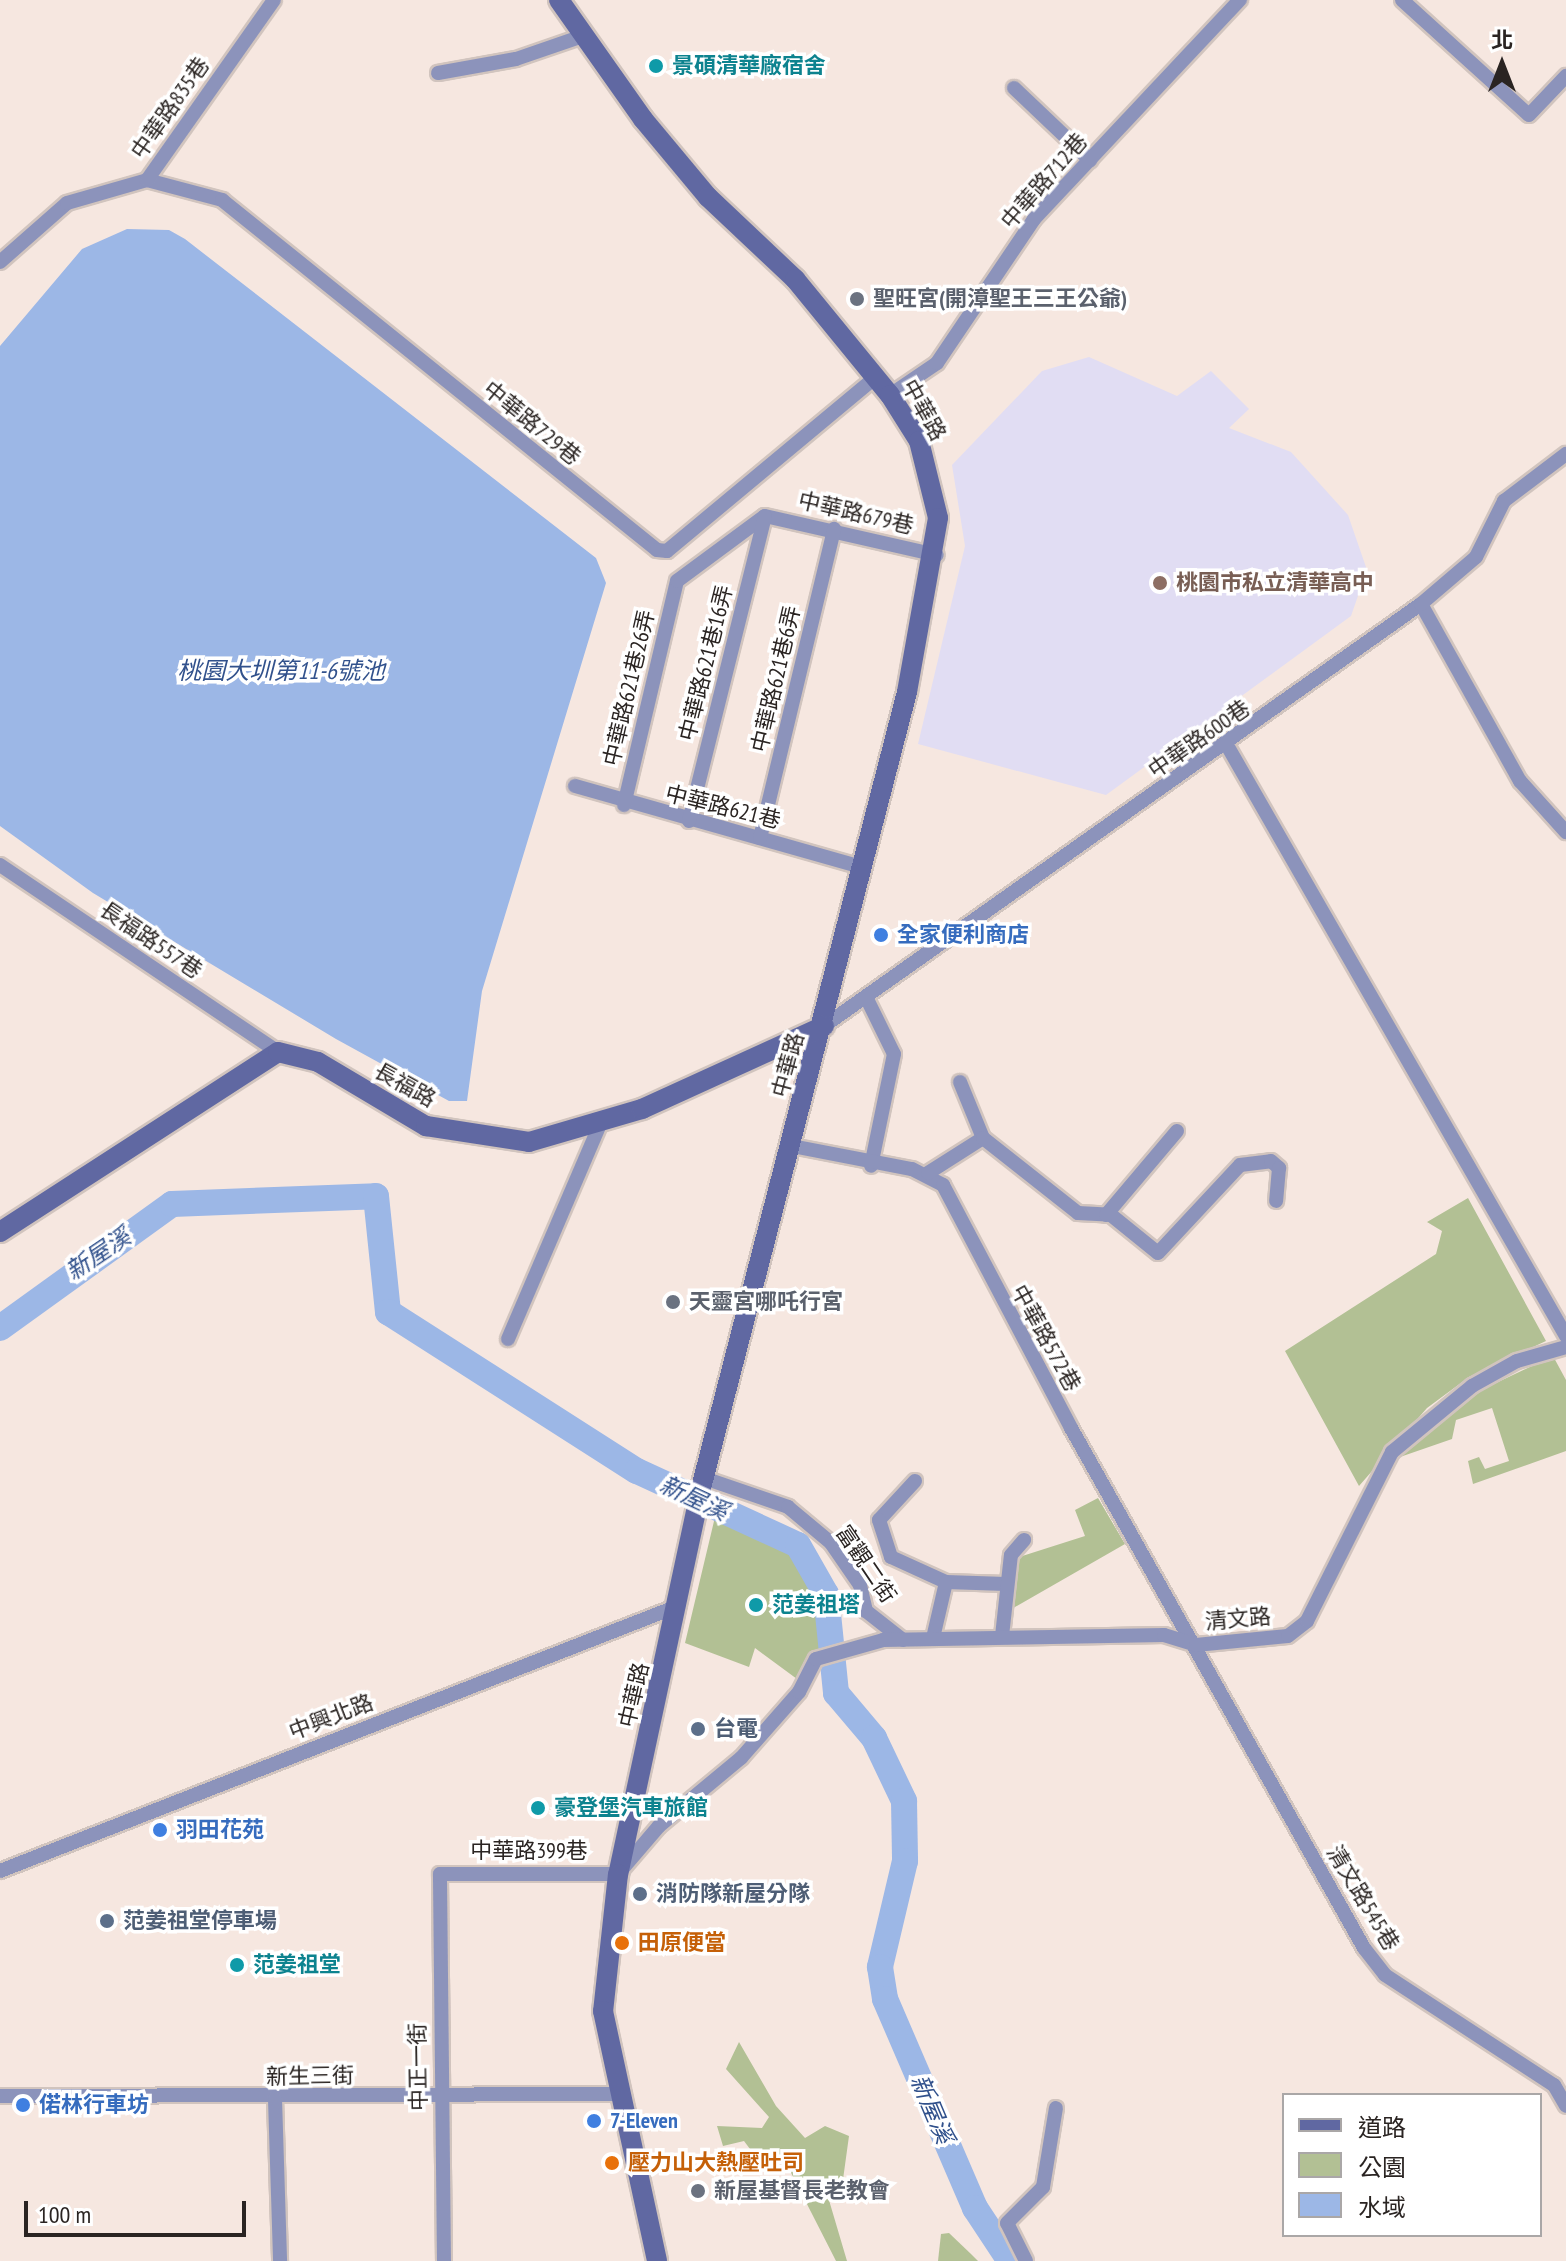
<!DOCTYPE html>
<meta charset="utf-8">
<style>
body{margin:0}
#map{position:relative;width:1566px;height:2261px;overflow:hidden;background:#f6e7e0;font-family:"PT Sans Narrow","Noto Sans TC",sans-serif}
div>[style]{position:absolute}
.education>*{inset:0;background:#e1ddf3}
.green>*{inset:0;background:#b2c094}
.water>*{inset:0;background:#9cb7e6}
.river>*{height:26px;margin:-13px;padding:0 13px;transform-origin:13px;border-radius:13px;background:#9cb7e6}
.roads{filter:drop-shadow(2px 0 #d1c4be) drop-shadow(-2px 0 #d1c4be) drop-shadow(0 2px #d1c4be) drop-shadow(0 -2px #d1c4be)}
.street>*{height:14px;margin:-7px;padding:0 7px;transform-origin:7px;border-radius:7px;background:#8c93bb}
.secondary>*{height:20px;margin:-10px;padding:0 10px;transform-origin:10px;border-radius:10px;background:#6068a2}
.dots>*{width:22px;height:22px;translate:-50% -50%;box-sizing:border-box;border:4px solid #fff;border-radius:50%}
span{translate:-50% -50%;white-space:nowrap;text-align:center;line-height:1.15;-webkit-text-stroke:7px #fff;paint-order:stroke}
.culture-label{font-size:22px;color:#0d838f;font-weight:700}
.left{translate:0 -50%;text-align:left}
.street-label{font-size:22px;color:#2a2422}
.worship-label{font-size:22px;color:#5b616d;font-weight:700}
.education-label{font-size:22px;color:#785e54;font-weight:700}
.shop-label{font-size:22px;color:#366cbe;font-weight:700}
.service-label{font-size:22px;color:#4e5e75;font-weight:700}
.food-label{font-size:22px;color:#c56008;font-weight:700}
.water-label{font-size:24px;color:#31518c;font-style:italic}
.legend{position:absolute;left:1282px;top:2093px;width:260px;height:144px;box-sizing:border-box;background:#fff;border:2px solid #aaa7a7;margin:0;padding:10px 14px;list-style:none;font-size:24px;color:#2a2422}
.legend li{display:flex;align-items:center;gap:16px;height:40px}
.legend b{width:40px;border:2px solid #aaa7a7}
.north{position:absolute;left:1462px;top:24px;width:80px;height:80px;-webkit-text-stroke:6px #fff;paint-order:stroke;rotate:0deg;font-size:22px;font-weight:700;line-height:32px;text-align:center;color:#2a2422}
.north::after{content:'';display:block;margin:auto;width:28px;height:36px;background:#2a2422;clip-path:polygon(50% 0,100% 100%,50% 72%,0 100%)}
.scale{position:absolute;left:24px;top:2201px;width:222px;height:36px;box-sizing:border-box;border:4px solid #2a2422;border-top:0;padding-left:10px;font-size:24px;line-height:28px;white-space:nowrap;color:#2a2422;-webkit-text-stroke:6px #fff;paint-order:stroke}
</style>
<div id="map">
<div class="education">
<i style="clip-path:polygon(1089px 357px,1177px 396px,1211px 371px,1249px 409px,1229px 428px,1291px 452px,1348px 515px,1367px 570px,1351px 616px,1106px 795px,918px 744px,965px 546px,952px 465px,1042px 371px)"></i>
</div>
<div class="green">
<i style="clip-path:polygon(1468px 1198px,1546px 1341px,1469px 1377px,1427px 1408px,1359px 1486px,1285px 1351px,1436px 1254px,1442px 1231px,1427px 1222px)"></i>
<i style="clip-path:polygon(1553px 1356px,1566px 1380px,1566px 1451px,1473px 1484px,1468px 1461px,1479px 1457px,1485px 1469px,1509px 1461px,1492px 1408px,1456px 1420px,1452px 1439px,1400px 1457px,1479px 1391px)"></i>
<i style="clip-path:polygon(1098px 1498px,1125px 1544px,1008px 1611px,1016px 1558px,1085px 1536px,1075px 1510px)"></i>
<i style="clip-path:polygon(715px 1517px,779px 1540px,814px 1571px,822px 1651px,804px 1662px,797px 1679px,755px 1648px,749px 1667px,685px 1643px)"></i>
<i style="clip-path:polygon(739px 2042px,776px 2106px,805px 2138px,825px 2126px,849px 2136px,841px 2194px,826px 2190px,847px 2261px,836px 2261px,785px 2161px,759px 2161px,744px 2141px,723px 2146px,717px 2126px,762px 2128px,769px 2117px,726px 2069px)"></i>
<i style="clip-path:polygon(949px 2233px,971px 2254px,978px 2261px,938px 2261px,941px 2234px)"></i>
</div>
<div class="water">
<i style="clip-path:polygon(127px 229px,169px 230px,185px 239px,596px 558px,606px 583px,482px 991px,467px 1101px,449px 1101px,336px 1039px,93px 893px,0 826px,0 346px,82px 249px)"></i>
</div>
<div class="river">
<i style="left:0;top:1328px;width:212px;rotate:-35.8deg"></i>
<i style="left:172px;top:1204px;width:204px;rotate:-2.2deg"></i>
<i style="left:376px;top:1196px;width:117px;rotate:84.1deg"></i>
<i style="left:388px;top:1312px;width:295px;rotate:32.6deg"></i>
<i style="left:637px;top:1471px;width:177px;rotate:24.7deg"></i>
<i style="left:798px;top:1545px;width:56px;rotate:60.3deg"></i>
<i style="left:826px;top:1594px;width:100px;rotate:84.2deg"></i>
<i style="left:836px;top:1693px;width:59px;rotate:49.8deg"></i>
<i style="left:874px;top:1738px;width:70px;rotate:64.5deg"></i>
<i style="left:904px;top:1801px;width:60px;rotate:89deg"></i>
<i style="left:905px;top:1861px;width:109px;rotate:103.3deg"></i>
<i style="left:880px;top:1967px;width:32px;rotate:81deg"></i>
<i style="left:885px;top:1999px;width:228px;rotate:66.7deg"></i>
<i style="left:975px;top:2208px;width:64px;rotate:56.6deg"></i>
</div>
<div class="roads">
<div class="street">
<i style="left:1402px;top:0;width:171px;rotate:42.2deg"></i>
<i style="left:1529px;top:115px;width:54px;rotate:-46.5deg"></i>
<i style="left:438px;top:73px;width:79px;rotate:-10.2deg"></i>
<i style="left:516px;top:59px;width:68px;rotate:-19deg"></i>
<i style="left:1014px;top:88px;width:105px;rotate:43.5deg"></i>
<i style="left:147px;top:180px;width:78px;rotate:14.9deg"></i>
<i style="left:222px;top:200px;width:558px;rotate:38.82deg"></i>
<i style="left:657px;top:550px;width:10px;rotate:6deg"></i>
<i style="left:667px;top:551px;width:272px;rotate:-39.8deg"></i>
<i style="left:0;top:262px;width:89px;rotate:-41.4deg"></i>
<i style="left:67px;top:203px;width:83px;rotate:-16deg"></i>
<i style="left:147px;top:180px;width:220px;rotate:-54.8deg"></i>
<i style="left:890px;top:395px;width:57px;rotate:-34.2deg"></i>
<i style="left:937px;top:363px;width:174px;rotate:-56deg"></i>
<i style="left:1034px;top:219px;width:301px;rotate:-46.8deg"></i>
<i style="left:765px;top:516px;width:176px;rotate:12.8deg"></i>
<i style="left:1421px;top:604px;width:203px;rotate:60.8deg"></i>
<i style="left:1520px;top:781px;width:69px;rotate:48deg"></i>
<i style="left:1228px;top:747px;width:679px;rotate:60.15deg"></i>
<i style="left:575px;top:786px;width:298px;rotate:15.8deg"></i>
<i style="left:624px;top:805px;width:230px;rotate:-76.7deg"></i>
<i style="left:677px;top:581px;width:109px;rotate:-36.5deg"></i>
<i style="left:689px;top:821px;width:314px;rotate:-76deg"></i>
<i style="left:760px;top:838px;width:318px;rotate:-76.5deg"></i>
<i style="left:0;top:865px;width:335px;rotate:33.9deg"></i>
<i style="left:867px;top:999px;width:61px;rotate:63.9deg"></i>
<i style="left:894px;top:1054px;width:114px;rotate:101.6deg"></i>
<i style="left:824px;top:1026px;width:731px;rotate:-35.26deg"></i>
<i style="left:1421px;top:604px;width:72px;rotate:-40.5deg"></i>
<i style="left:1476px;top:557px;width:63px;rotate:-63.4deg"></i>
<i style="left:1504px;top:501px;width:78px;rotate:-37.2deg"></i>
<i style="left:960px;top:1082px;width:61px;rotate:67.7deg"></i>
<i style="left:792px;top:1146px;width:122px;rotate:10.9deg"></i>
<i style="left:912px;top:1169px;width:35px;rotate:27deg"></i>
<i style="left:943px;top:1185px;width:275px;rotate:62.2deg"></i>
<i style="left:1071px;top:1428px;width:597px;rotate:60.6deg"></i>
<i style="left:1364px;top:1948px;width:34px;rotate:52deg"></i>
<i style="left:1385px;top:1975px;width:202px;rotate:33.1deg"></i>
<i style="left:1554px;top:2085px;width:24px;rotate:60deg"></i>
<i style="left:928px;top:1173px;width:65px;rotate:-32.5deg"></i>
<i style="left:983px;top:1138px;width:121px;rotate:38.3deg"></i>
<i style="left:1078px;top:1213px;width:33px;rotate:3deg"></i>
<i style="left:1111px;top:1215px;width:60px;rotate:39deg"></i>
<i style="left:1158px;top:1253px;width:120px;rotate:-47deg"></i>
<i style="left:1240px;top:1165px;width:31px;rotate:-7deg"></i>
<i style="left:1271px;top:1161px;width:11px;rotate:41deg"></i>
<i style="left:1279px;top:1168px;width:33px;rotate:95deg"></i>
<i style="left:1106px;top:1215px;width:110px;rotate:-49.8deg"></i>
<i style="left:508px;top:1339px;width:234px;rotate:-66.8deg"></i>
<i style="left:704px;top:1478px;width:89px;rotate:19deg"></i>
<i style="left:788px;top:1507px;width:56px;rotate:39.9deg"></i>
<i style="left:831px;top:1543px;width:51px;rotate:55.4deg"></i>
<i style="left:860px;top:1585px;width:27px;rotate:77deg"></i>
<i style="left:866px;top:1611px;width:47px;rotate:38.1deg"></i>
<i style="left:915px;top:1481px;width:53px;rotate:132.7deg"></i>
<i style="left:879px;top:1520px;width:39px;rotate:72deg"></i>
<i style="left:891px;top:1557px;width:60px;rotate:24.4deg"></i>
<i style="left:946px;top:1582px;width:60px;rotate:1.9deg"></i>
<i style="left:1002px;top:1636px;width:81px;rotate:-83.7deg"></i>
<i style="left:1011px;top:1555px;width:20px;rotate:-49deg"></i>
<i style="left:933px;top:1638px;width:57px;rotate:-76.9deg"></i>
<i style="left:0;top:1871px;width:728px;rotate:-21.35deg"></i>
<i style="left:0;top:2096px;width:621px;rotate:-0.18deg"></i>
<i style="left:275px;top:2099px;width:162px;rotate:88.2deg"></i>
<i style="left:444px;top:2261px;width:387px;rotate:-90.6deg"></i>
<i style="left:440px;top:1874px;width:178px"></i>
<i style="left:618px;top:1874px;width:63px;rotate:-49.5deg"></i>
<i style="left:659px;top:1826px;width:107px;rotate:-39.7deg"></i>
<i style="left:741px;top:1758px;width:88px;rotate:-48.7deg"></i>
<i style="left:799px;top:1692px;width:37px;rotate:-63deg"></i>
<i style="left:816px;top:1659px;width:70px;rotate:-15.8deg"></i>
<i style="left:883px;top:1640px;width:281px;rotate:-1deg"></i>
<i style="left:1164px;top:1635px;width:34px;rotate:17deg"></i>
<i style="left:1196px;top:1645px;width:92px;rotate:-5.6deg"></i>
<i style="left:1288px;top:1636px;width:24px;rotate:-38deg"></i>
<i style="left:1307px;top:1621px;width:189px;rotate:-63.3deg"></i>
<i style="left:1392px;top:1452px;width:104px;rotate:-39.5deg"></i>
<i style="left:1472px;top:1386px;width:51px;rotate:-29.1deg"></i>
<i style="left:1517px;top:1361px;width:51px;rotate:-15.9deg"></i>
<i style="left:1026px;top:2261px;width:42px;rotate:-116.6deg"></i>
<i style="left:1007px;top:2223px;width:51px;rotate:-45deg"></i>
<i style="left:1043px;top:2187px;width:80px;rotate:-80.7deg"></i>
</div>
<div class="secondary">
<i style="left:559px;top:0;width:146px;rotate:54.8deg"></i>
<i style="left:643px;top:119px;width:102px;rotate:50.2deg"></i>
<i style="left:708px;top:197px;width:120px;rotate:43.3deg"></i>
<i style="left:795px;top:279px;width:150px;rotate:50.7deg"></i>
<i style="left:890px;top:395px;width:54px;rotate:57.8deg"></i>
<i style="left:919px;top:441px;width:79px;rotate:76.1deg"></i>
<i style="left:938px;top:518px;width:177px;rotate:100.1deg"></i>
<i style="left:907px;top:692px;width:822px;rotate:104.51deg"></i>
<i style="left:701px;top:1488px;width:395px;rotate:102.1deg"></i>
<i style="left:618px;top:1874px;width:138px;rotate:96.2deg"></i>
<i style="left:603px;top:2011px;width:256px;rotate:77.8deg"></i>
<i style="left:0;top:1232px;width:331px;rotate:-32.9deg"></i>
<i style="left:278px;top:1052px;width:41px;rotate:14deg"></i>
<i style="left:318px;top:1062px;width:126px;rotate:30.7deg"></i>
<i style="left:426px;top:1126px;width:104px;rotate:8.8deg"></i>
<i style="left:529px;top:1142px;width:118px;rotate:-16.3deg"></i>
<i style="left:642px;top:1109px;width:200px;rotate:-24.5deg"></i>
</div>
</div>
<div class="dots">
<i style="left:656px;top:66px;background:#0f9aa8"></i>
<i style="left:857px;top:299px;background:#6b7280"></i>
<i style="left:1160px;top:583px;background:#8d6e63"></i>
<i style="left:881px;top:935px;background:#3f7fe0"></i>
<i style="left:673px;top:1302px;background:#6b7280"></i>
<i style="left:756px;top:1605px;background:#0f9aa8"></i>
<i style="left:698px;top:1729px;background:#5c6f8a"></i>
<i style="left:538px;top:1808px;background:#0f9aa8"></i>
<i style="left:160px;top:1830px;background:#3f7fe0"></i>
<i style="left:640px;top:1894px;background:#5c6f8a"></i>
<i style="left:107px;top:1921px;background:#5c6f8a"></i>
<i style="left:622px;top:1943px;background:#e8710a"></i>
<i style="left:237px;top:1965px;background:#0f9aa8"></i>
<i style="left:23px;top:2105px;background:#3f7fe0"></i>
<i style="left:594px;top:2121px;background:#3f7fe0"></i>
<i style="left:612px;top:2163px;background:#e8710a"></i>
<i style="left:698px;top:2191px;background:#6b7280"></i>
</div>
<div class="culture-label">
<span class="left" style="left:672px;top:66px">景碩清華廠宿舍</span>
<span class="left" style="left:772px;top:1605px">范姜祖塔</span>
<span class="left" style="left:554px;top:1808px">豪登堡汽車旅館</span>
<span class="left" style="left:253px;top:1965px">范姜祖堂</span>
</div>
<div class="street-label">
<span style="left:170px;top:108px;rotate:-55deg">中華路835巷</span>
<span style="left:1044px;top:181px;rotate:-49deg">中華路712巷</span>
<span style="left:924px;top:410px;rotate:61deg">中華路</span>
<span style="left:532px;top:423px;rotate:39deg">中華路729巷</span>
<span style="left:856px;top:513px;rotate:13deg">中華路679巷</span>
<span style="left:706px;top:663px;rotate:-76deg">中華路621巷16弄</span>
<span style="left:776px;top:679px;rotate:-77deg">中華路621巷6弄</span>
<span style="left:629px;top:688px;rotate:-77deg">中華路621巷26弄</span>
<span style="left:1199px;top:739px;rotate:-35deg">中華路600巷</span>
<span style="left:723px;top:807px;rotate:14deg">中華路621巷</span>
<span style="left:151px;top:940px;rotate:34deg">長福路557巷</span>
<span style="left:788px;top:1065px;rotate:-75deg">中華路</span>
<span style="left:405px;top:1085px;rotate:29deg">長福路</span>
<span style="left:1046px;top:1338px;rotate:61deg">中華路572巷</span>
<span style="left:866px;top:1564px;rotate:56deg">富觀二街</span>
<span style="left:1238px;top:1619px;rotate:-5deg">清文路</span>
<span style="left:634px;top:1695px;rotate:-77deg">中華路</span>
<span style="left:331px;top:1717px;rotate:-21deg">中興北路</span>
<span style="left:529px;top:1851px">中華路399巷</span>
<span style="left:1363px;top:1898px;rotate:59deg">清文路545巷</span>
<span style="left:418px;top:2067px;rotate:-91deg">中正一街</span>
<span style="left:310px;top:2076px;rotate:-1deg">新生三街</span>
</div>
<div class="worship-label">
<span class="left" style="left:873px;top:299px">聖旺宮(開漳聖王三王公爺)</span>
<span class="left" style="left:689px;top:1302px">天靈宮哪吒行宮</span>
<span class="left" style="left:714px;top:2191px">新屋基督長老教會</span>
</div>
<div class="education-label">
<span class="left" style="left:1176px;top:583px">桃園市私立清華高中</span>
</div>
<div class="shop-label">
<span class="left" style="left:897px;top:935px">全家便利商店</span>
<span class="left" style="left:176px;top:1830px">羽田花苑</span>
<span class="left" style="left:39px;top:2105px">偌林行車坊</span>
<span class="left" style="left:610px;top:2121px">7-Eleven</span>
</div>
<div class="service-label">
<span class="left" style="left:714px;top:1729px">台電</span>
<span class="left" style="left:656px;top:1894px">消防隊新屋分隊</span>
<span class="left" style="left:123px;top:1921px">范姜祖堂停車場</span>
</div>
<div class="food-label">
<span class="left" style="left:638px;top:1943px">田原便當</span>
<span class="left" style="left:628px;top:2163px">壓力山大熱壓吐司</span>
</div>
<div class="water-label">
<span style="left:281px;top:671px">桃園大圳第11-6號池</span>
<span style="left:98px;top:1254px;rotate:-34deg">新屋溪</span>
<span style="left:694px;top:1498px;rotate:25deg">新屋溪</span>
<span style="left:932px;top:2109px;rotate:67deg">新屋溪</span>
</div>
<ul class="legend">
<li><b style="height:10px;background:#6068a2"></b>道路</li>
<li><b style="height:22px;background:#b2c094"></b>公園</li>
<li><b style="height:22px;background:#9cb7e6"></b>水域</li>
</ul>
<div class="north">北</div>
<div class="scale">100 m</div>
</div>
